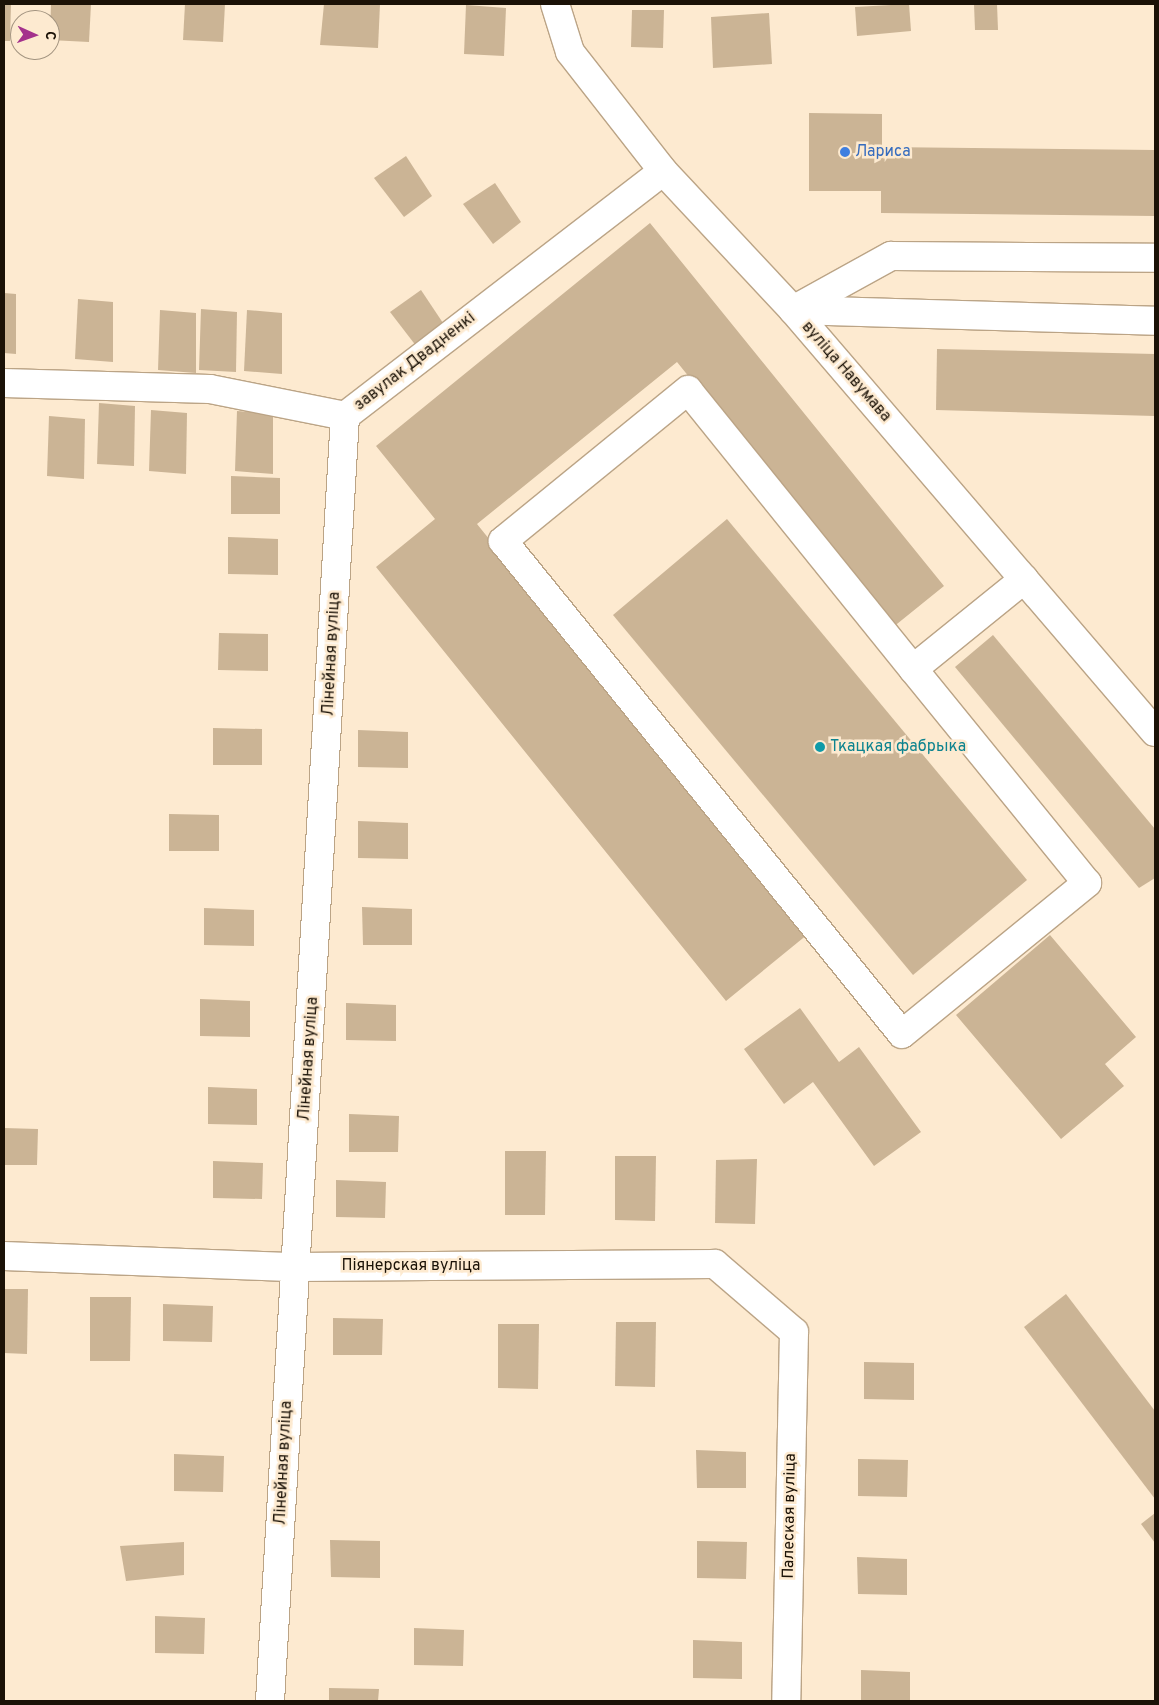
<!DOCTYPE html>
<meta charset="utf-8">
<style>
body{margin:0}
#map{position:relative;width:1159px;height:1705px;overflow:hidden;background:#fdead0;font-family:Overpass,sans-serif}
div>[style]{position:absolute}
.building>*{inset:0;background:#cbb495}
.roads{filter:drop-shadow(1px 0 #bba486) drop-shadow(-1px 0 #bba486) drop-shadow(0 1px #bba486) drop-shadow(0 -1px #bba486)}
.minor>*{height:28px;margin:-14px;padding:0 14px;transform-origin:14px;border-radius:14px;background:#fff}
.dots>*{width:14px;height:14px;translate:-50% -50%;box-sizing:border-box;border:2px solid #fdead0;border-radius:50%}
span{translate:-50% -50%;white-space:nowrap;text-align:center;line-height:1.15;-webkit-text-stroke:5px #fdead0;paint-order:stroke}
.shop-label{font-size:16px;color:#366cbe}
.left{translate:0 -50%;text-align:left}
.street-label{font-size:16px;color:#1b1207}
.culture-label{font-size:16px;color:#0d838f}
.frame{position:absolute;inset:0;border:5px solid #1b1207;pointer-events:none}
.north{position:absolute;left:10px;top:10px;width:50px;height:50px;box-sizing:border-box;background:#fdead0;border:1px solid #a39480;border-radius:50%;rotate:92deg;font-size:14px;font-weight:700;line-height:20px;text-align:center;color:#1b1207}
.north::after{content:'';display:block;margin:auto;width:18px;height:22px;background:#a4318c;clip-path:polygon(50% 0,100% 100%,50% 72%,0 100%)}
</style>
<div id="map">
<div class="building">
<i style="clip-path:polygon(4px 4px,11px 4px,10px 41px,4px 41px)"></i>
<i style="clip-path:polygon(51px 4px,91px 4px,89px 42px,50px 40px)"></i>
<i style="clip-path:polygon(185px 4px,225px 4px,223px 42px,183px 40px)"></i>
<i style="clip-path:polygon(324px 4px,380px 4px,378px 48px,320px 45px)"></i>
<i style="clip-path:polygon(909px 4px,911px 31px,857px 36px,855px 7px)"></i>
<i style="clip-path:polygon(974px 4px,997px 4px,998px 30px,975px 30px)"></i>
<i style="clip-path:polygon(466px 5px,506px 8px,504px 56px,464px 54px)"></i>
<i style="clip-path:polygon(632px 10px,664px 10px,663px 48px,631px 47px)"></i>
<i style="clip-path:polygon(769px 13px,772px 64px,713px 68px,711px 17px)"></i>
<i style="clip-path:polygon(809px 113px,882px 114px,882px 147px,1155px 150px,1155px 216px,881px 213px,881px 191px,809px 191px)"></i>
<i style="clip-path:polygon(406px 156px,432px 196px,404px 217px,374px 178px)"></i>
<i style="clip-path:polygon(495px 183px,521px 222px,493px 244px,463px 204px)"></i>
<i style="clip-path:polygon(650px 223px,944px 586px,892px 628px,677px 362px,477px 524px,808px 934px,726px 1001px,376px 567px,435px 519px,376px 446px)"></i>
<i style="clip-path:polygon(421px 290px,447px 329px,420px 351px,390px 312px)"></i>
<i style="clip-path:polygon(4px 293px,16px 294px,16px 354px,4px 353px)"></i>
<i style="clip-path:polygon(78px 299px,113px 302px,113px 362px,75px 359px)"></i>
<i style="clip-path:polygon(201px 309px,237px 312px,236px 372px,199px 370px)"></i>
<i style="clip-path:polygon(160px 310px,196px 313px,196px 373px,158px 370px)"></i>
<i style="clip-path:polygon(247px 310px,282px 313px,282px 374px,244px 371px)"></i>
<i style="clip-path:polygon(937px 349px,1155px 354px,1155px 416px,936px 410px)"></i>
<i style="clip-path:polygon(99px 403px,135px 406px,134px 466px,97px 464px)"></i>
<i style="clip-path:polygon(151px 410px,187px 413px,186px 474px,149px 471px)"></i>
<i style="clip-path:polygon(237px 411px,273px 414px,273px 474px,235px 471px)"></i>
<i style="clip-path:polygon(49px 416px,85px 419px,84px 479px,47px 476px)"></i>
<i style="clip-path:polygon(231px 476px,280px 478px,280px 514px,231px 514px)"></i>
<i style="clip-path:polygon(727px 519px,1027px 880px,913px 975px,613px 615px)"></i>
<i style="clip-path:polygon(228px 537px,278px 539px,278px 575px,228px 574px)"></i>
<i style="clip-path:polygon(219px 633px,268px 634px,268px 671px,218px 670px)"></i>
<i style="clip-path:polygon(993px 635px,1155px 829px,1155px 878px,1139px 888px,955px 667px)"></i>
<i style="clip-path:polygon(213px 728px,262px 729px,262px 765px,213px 765px)"></i>
<i style="clip-path:polygon(358px 730px,408px 732px,408px 768px,358px 767px)"></i>
<i style="clip-path:polygon(169px 814px,219px 815px,219px 851px,169px 851px)"></i>
<i style="clip-path:polygon(358px 821px,408px 823px,408px 859px,358px 858px)"></i>
<i style="clip-path:polygon(362px 907px,412px 909px,412px 945px,363px 945px)"></i>
<i style="clip-path:polygon(204px 908px,254px 910px,254px 946px,204px 945px)"></i>
<i style="clip-path:polygon(1050px 935px,1136px 1037px,1105px 1064px,1124px 1086px,1061px 1139px,956px 1015px)"></i>
<i style="clip-path:polygon(200px 999px,250px 1001px,250px 1037px,200px 1036px)"></i>
<i style="clip-path:polygon(346px 1003px,396px 1005px,396px 1041px,346px 1040px)"></i>
<i style="clip-path:polygon(800px 1008px,839px 1062px,859px 1047px,921px 1132px,874px 1166px,813px 1082px,784px 1104px,744px 1049px)"></i>
<i style="clip-path:polygon(208px 1087px,257px 1089px,257px 1125px,208px 1124px)"></i>
<i style="clip-path:polygon(349px 1114px,399px 1116px,398px 1152px,349px 1152px)"></i>
<i style="clip-path:polygon(4px 1128px,38px 1129px,37px 1165px,4px 1165px)"></i>
<i style="clip-path:polygon(505px 1151px,546px 1151px,545px 1215px,505px 1215px)"></i>
<i style="clip-path:polygon(615px 1156px,656px 1156px,655px 1221px,615px 1220px)"></i>
<i style="clip-path:polygon(757px 1159px,755px 1224px,715px 1223px,716px 1160px)"></i>
<i style="clip-path:polygon(213px 1161px,263px 1163px,262px 1199px,213px 1198px)"></i>
<i style="clip-path:polygon(336px 1180px,386px 1182px,385px 1218px,336px 1217px)"></i>
<i style="clip-path:polygon(4px 1289px,28px 1289px,27px 1354px,4px 1353px)"></i>
<i style="clip-path:polygon(1066px 1294px,1155px 1411px,1155px 1499px,1024px 1327px)"></i>
<i style="clip-path:polygon(90px 1297px,131px 1297px,130px 1361px,90px 1361px)"></i>
<i style="clip-path:polygon(163px 1304px,213px 1306px,212px 1342px,163px 1341px)"></i>
<i style="clip-path:polygon(333px 1318px,383px 1319px,382px 1355px,333px 1355px)"></i>
<i style="clip-path:polygon(616px 1322px,656px 1322px,655px 1387px,615px 1386px)"></i>
<i style="clip-path:polygon(498px 1324px,539px 1324px,538px 1389px,498px 1388px)"></i>
<i style="clip-path:polygon(864px 1362px,914px 1363px,914px 1400px,864px 1399px)"></i>
<i style="clip-path:polygon(696px 1450px,746px 1452px,746px 1488px,697px 1488px)"></i>
<i style="clip-path:polygon(174px 1454px,224px 1456px,223px 1492px,174px 1491px)"></i>
<i style="clip-path:polygon(858px 1459px,908px 1460px,907px 1497px,858px 1496px)"></i>
<i style="clip-path:polygon(1155px 1513px,1155px 1543px,1141px 1524px)"></i>
<i style="clip-path:polygon(330px 1540px,380px 1541px,380px 1578px,331px 1577px)"></i>
<i style="clip-path:polygon(697px 1541px,747px 1542px,746px 1579px,697px 1578px)"></i>
<i style="clip-path:polygon(184px 1542px,184px 1575px,126px 1581px,120px 1546px)"></i>
<i style="clip-path:polygon(857px 1557px,907px 1559px,907px 1595px,858px 1594px)"></i>
<i style="clip-path:polygon(155px 1616px,205px 1618px,204px 1654px,155px 1653px)"></i>
<i style="clip-path:polygon(414px 1628px,464px 1630px,463px 1666px,414px 1665px)"></i>
<i style="clip-path:polygon(693px 1640px,742px 1642px,742px 1679px,693px 1678px)"></i>
<i style="clip-path:polygon(861px 1670px,910px 1672px,910px 1701px,861px 1701px)"></i>
<i style="clip-path:polygon(329px 1688px,379px 1689px,378px 1701px,329px 1701px)"></i>
</div>
<div class="roads">
<div class="minor">
<i style="left:555px;top:4px;width:50px;rotate:72.6deg"></i>
<i style="left:570px;top:52px;width:151px;rotate:52deg"></i>
<i style="left:663px;top:171px;width:190px;rotate:46.9deg"></i>
<i style="left:793px;top:310px;width:556px;rotate:49.38deg"></i>
<i style="left:793px;top:310px;width:112px;rotate:-28.9deg"></i>
<i style="left:891px;top:256px;width:264px;rotate:0.4deg"></i>
<i style="left:794px;top:310px;width:361px;rotate:1.7deg"></i>
<i style="left:4px;top:383px;width:206px;rotate:1.7deg"></i>
<i style="left:210px;top:389px;width:138px;rotate:11.3deg"></i>
<i style="left:345px;top:416px;width:401px;rotate:-37.6deg"></i>
<i style="left:913px;top:669px;width:358px;rotate:-128.9deg"></i>
<i style="left:688px;top:390px;width:239px;rotate:140.8deg"></i>
<i style="left:503px;top:541px;width:634px;rotate:51.02deg"></i>
<i style="left:902px;top:1034px;width:239px;rotate:-39.2deg"></i>
<i style="left:1087px;top:883px;width:276px;rotate:-129.1deg"></i>
<i style="left:913px;top:669px;width:143px;rotate:-39deg"></i>
<i style="left:4px;top:1256px;width:291px;rotate:2.2deg"></i>
<i style="left:295px;top:1267px;width:420px;rotate:-0.4deg"></i>
<i style="left:715px;top:1264px;width:104px;rotate:40.7deg"></i>
<i style="left:794px;top:1332px;width:369px;rotate:91.2deg"></i>
<i style="left:270px;top:1701px;width:1287px;rotate:-86.66deg"></i>
</div>
</div>
<div class="dots">
<i style="left:845px;top:152px;background:#3f7fe0"></i>
<i style="left:820px;top:747px;background:#0f9aa8"></i>
</div>
<div class="shop-label">
<span class="left" style="left:855px;top:152px">Лариса</span>
</div>
<div class="street-label">
<span style="left:415px;top:362px;rotate:-38deg">завулак Двадненкі</span>
<span style="left:846px;top:372px;rotate:49deg">вуліца Навумава</span>
<span style="left:332px;top:654px;rotate:-87deg">Лінейная вуліца</span>
<span style="left:309px;top:1059px;rotate:-86deg">Лінейная вуліца</span>
<span style="left:411px;top:1266px">Піянерская вуліца</span>
<span style="left:284px;top:1463px;rotate:-87deg">Лінейная вуліца</span>
<span style="left:790px;top:1516px;rotate:-89deg">Палеская вуліца</span>
</div>
<div class="culture-label">
<span class="left" style="left:830px;top:747px">Ткацкая фабрыка</span>
</div>
<div class="frame"></div>
<div class="north">С</div>
</div>
